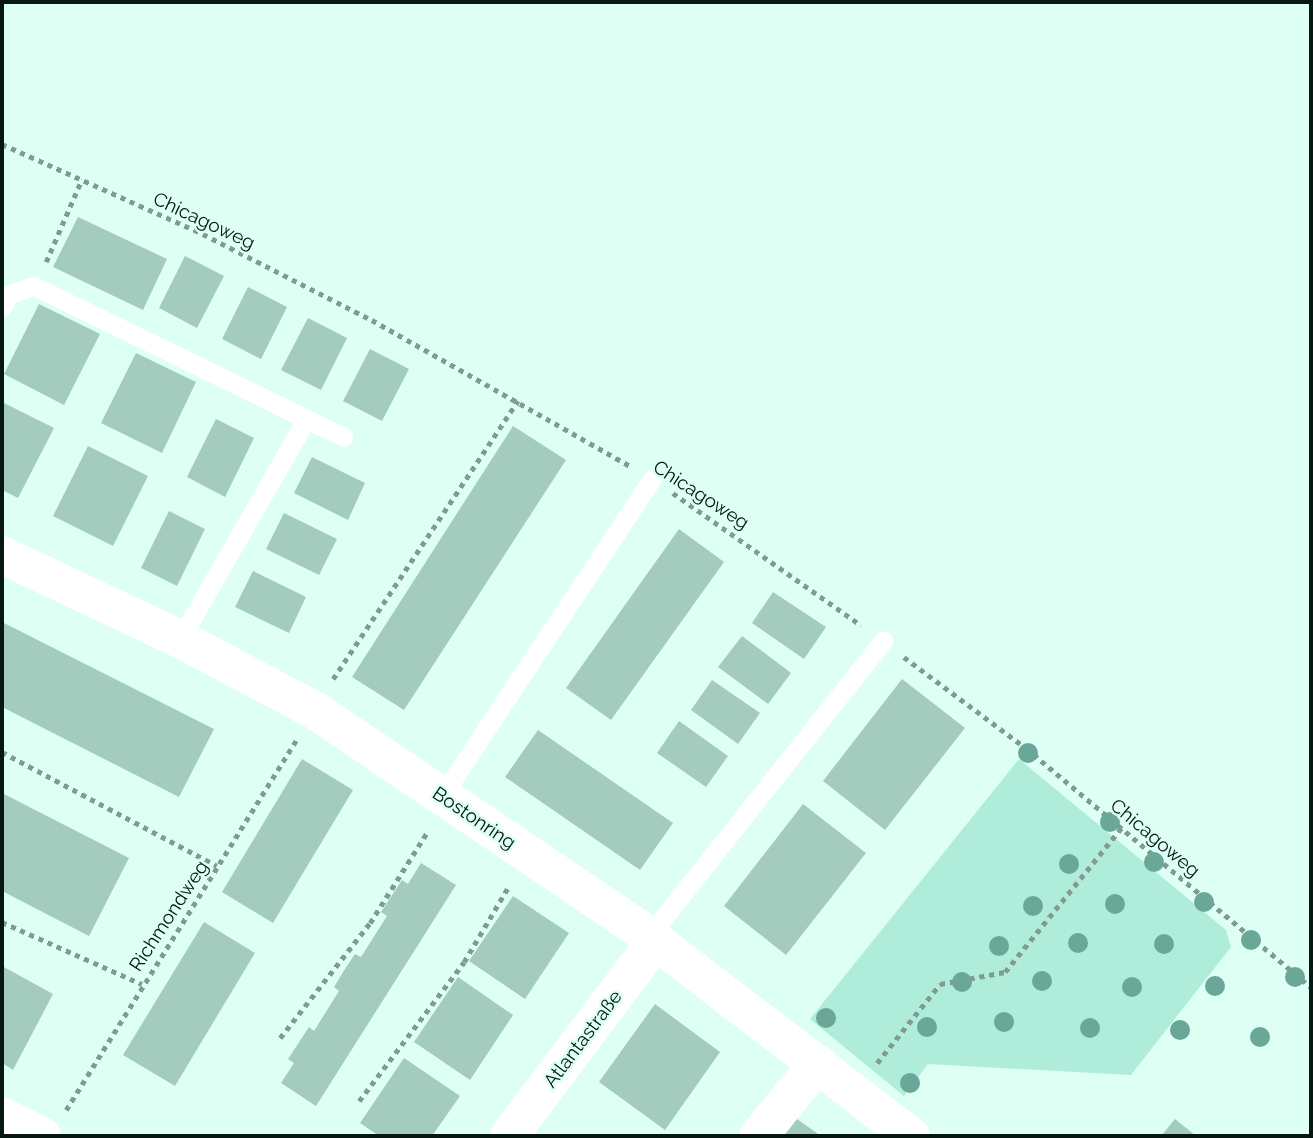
<!DOCTYPE html>
<meta charset="utf-8">
<style>
body{margin:0}
#map{position:relative;width:1313px;height:1138px;overflow:hidden;background:#ddfff4;font-family:Raleway,sans-serif}
div>[style]{position:absolute}
.green>*{inset:0;background:#b0ecda}
.building>*{inset:0;background:#a3ccbf}
.path>*{height:4.5px;margin-top:-2.25px;transform-origin:0;background:repeating-linear-gradient(90deg,#819b93 0 5px,transparent 0 10px)}
.lane>*{height:19px;margin:-9.5px;padding:0 9.5px;transform-origin:9.5px;border-radius:9.5px;background:#fff}
.street>*{height:38px;margin:-19px;padding:0 19px;transform-origin:19px;border-radius:19px;background:#fff}
.trees>*{width:20px;height:20px;margin:-10px;border-radius:50%;background:#6aa799}
span{translate:-50% -50%;white-space:nowrap;text-align:center;line-height:1.15;-webkit-text-stroke:5px #ddfff4;paint-order:stroke}
.street-label{font-size:19px;color:#071712}
.frame{position:absolute;inset:0;border:4px solid #071712;pointer-events:none}
</style>
<div id="map">
<div class="green">
<i style="clip-path:polygon(1019px 759px,1226px 930px,1231px 947px,1131px 1075px,928px 1064px,904px 1096px,810px 1019px)"></i>
</div>
<div class="building">
<i style="clip-path:polygon(78px 217px,167px 259px,143px 310px,53px 267px)"></i>
<i style="clip-path:polygon(185px 256px,224px 276px,197px 328px,159px 308px)"></i>
<i style="clip-path:polygon(248px 287px,287px 307px,261px 359px,222px 339px)"></i>
<i style="clip-path:polygon(39px 304px,100px 334px,64px 405px,4px 374px)"></i>
<i style="clip-path:polygon(308px 318px,347px 338px,321px 390px,281px 370px)"></i>
<i style="clip-path:polygon(370px 349px,409px 369px,382px 421px,343px 401px)"></i>
<i style="clip-path:polygon(136px 353px,196px 382px,162px 453px,101px 423px)"></i>
<i style="clip-path:polygon(2px 402px,54px 428px,18px 498px,2px 490px)"></i>
<i style="clip-path:polygon(216px 419px,254px 438px,225px 497px,187px 477px)"></i>
<i style="clip-path:polygon(513px 426px,566px 460px,404px 710px,352px 677px)"></i>
<i style="clip-path:polygon(88px 446px,148px 476px,113px 546px,53px 516px)"></i>
<i style="clip-path:polygon(312px 457px,365px 483px,348px 520px,294px 493px)"></i>
<i style="clip-path:polygon(169px 511px,205px 529px,177px 586px,141px 568px)"></i>
<i style="clip-path:polygon(284px 513px,337px 539px,319px 575px,266px 549px)"></i>
<i style="clip-path:polygon(679px 529px,724px 562px,611px 720px,566px 688px)"></i>
<i style="clip-path:polygon(253px 571px,306px 597px,289px 633px,235px 607px)"></i>
<i style="clip-path:polygon(773px 592px,826px 627px,804px 659px,752px 623px)"></i>
<i style="clip-path:polygon(2px 622px,214px 729px,179px 797px,2px 707px)"></i>
<i style="clip-path:polygon(742px 636px,791px 673px,768px 704px,718px 667px)"></i>
<i style="clip-path:polygon(902px 679px,965px 728px,885px 830px,823px 781px)"></i>
<i style="clip-path:polygon(712px 680px,760px 713px,738px 744px,691px 710px)"></i>
<i style="clip-path:polygon(679px 721px,728px 756px,706px 787px,657px 753px)"></i>
<i style="clip-path:polygon(538px 730px,673px 823px,640px 870px,505px 777px)"></i>
<i style="clip-path:polygon(302px 759px,353px 790px,273px 923px,222px 892px)"></i>
<i style="clip-path:polygon(2px 793px,129px 858px,89px 936px,2px 891px)"></i>
<i style="clip-path:polygon(803px 804px,866px 853px,786px 955px,724px 906px)"></i>
<i style="clip-path:polygon(421px 863px,456px 885px,316px 1106px,281px 1083px,294px 1063px,288px 1059px,309px 1027px,314px 1031px,339px 991px,334px 987px,345px 969px,355px 954px,361px 957px,387px 916px,381px 912px,402px 880px,408px 884px)"></i>
<i style="clip-path:polygon(513px 896px,569px 933px,525px 999px,469px 961px)"></i>
<i style="clip-path:polygon(204px 922px,255px 953px,175px 1086px,123px 1055px)"></i>
<i style="clip-path:polygon(2px 966px,53px 994px,13px 1070px,2px 1063px)"></i>
<i style="clip-path:polygon(458px 977px,513px 1015px,470px 1080px,414px 1042px)"></i>
<i style="clip-path:polygon(655px 1004px,720px 1052px,665px 1130px,599px 1082px)"></i>
<i style="clip-path:polygon(404px 1058px,460px 1096px,432px 1136px,379px 1136px,360px 1123px)"></i>
<i style="clip-path:polygon(797px 1119px,821px 1136px,784px 1136px)"></i>
<i style="clip-path:polygon(1175px 1119px,1196px 1136px,1161px 1136px)"></i>
</div>
<div class="path">
<i style="left:2px;top:144px;width:220px;rotate:24.1deg"></i>
<i style="left:203px;top:234px;width:190px;rotate:27deg"></i>
<i style="left:372px;top:320px;width:296px;rotate:29.5deg"></i>
<i style="left:46px;top:262px;width:90px;rotate:-66.6deg"></i>
<i style="left:673px;top:493px;width:230px;rotate:35.1deg"></i>
<i style="left:904px;top:657px;width:152px;rotate:36.7deg"></i>
<i style="left:1026px;top:748px;width:372px;rotate:40deg"></i>
<i style="left:333px;top:679px;width:334px;rotate:-56.4deg"></i>
<i style="left:2px;top:752px;width:243px;rotate:27.9deg"></i>
<i style="left:2px;top:922px;width:153px;rotate:23.9deg"></i>
<i style="left:280px;top:1038px;width:146px;rotate:-52deg"></i>
<i style="left:370px;top:923px;width:109px;rotate:-57.8deg"></i>
<i style="left:877px;top:1063px;width:101px;rotate:-51.4deg"></i>
<i style="left:940px;top:984px;width:66px;rotate:-10.5deg"></i>
<i style="left:1005px;top:972px;width:185px;rotate:-51.1deg"></i>
<i style="left:359px;top:1101px;width:174px;rotate:-52.9deg"></i>
<i style="left:464px;top:962px;width:88px;rotate:-59.4deg"></i>
<i style="left:66px;top:1110px;width:436px;rotate:-58.1deg"></i>
</div>
<div class="lane">
<i style="left:2px;top:307px;width:15px;rotate:-62deg"></i>
<i style="left:9px;top:294px;width:26px;rotate:-18deg"></i>
<i style="left:34px;top:286px;width:344px;rotate:26deg"></i>
<i style="left:180px;top:639px;width:253px;rotate:-60.1deg"></i>
<i style="left:442px;top:796px;width:380px;rotate:-56.5deg"></i>
<i style="left:649px;top:936px;width:377px;rotate:-51.6deg"></i>
</div>
<div class="street">
<i style="left:2px;top:555px;width:197px;rotate:25.3deg"></i>
<i style="left:180px;top:639px;width:154px;rotate:27.9deg"></i>
<i style="left:316px;top:711px;width:402px;rotate:34deg"></i>
<i style="left:649px;top:936px;width:330px;rotate:37.4deg"></i>
<i style="left:2px;top:1116px;width:45px;rotate:26.6deg"></i>
<i style="left:509px;top:1136px;width:244px;rotate:-53deg"></i>
<i style="left:758px;top:1136px;width:94px;rotate:-50.2deg"></i>
</div>
<div class="trees">
<i style="left:1028px;top:753px"></i>
<i style="left:1110px;top:822px"></i>
<i style="left:1154px;top:862px"></i>
<i style="left:1069px;top:864px"></i>
<i style="left:1204px;top:902px"></i>
<i style="left:1115px;top:904px"></i>
<i style="left:1033px;top:906px"></i>
<i style="left:1251px;top:940px"></i>
<i style="left:1078px;top:943px"></i>
<i style="left:1164px;top:944px"></i>
<i style="left:999px;top:946px"></i>
<i style="left:1295px;top:977px"></i>
<i style="left:1042px;top:981px"></i>
<i style="left:962px;top:982px"></i>
<i style="left:1215px;top:986px"></i>
<i style="left:1132px;top:987px"></i>
<i style="left:826px;top:1018px"></i>
<i style="left:1004px;top:1022px"></i>
<i style="left:927px;top:1027px"></i>
<i style="left:1090px;top:1028px"></i>
<i style="left:1180px;top:1030px"></i>
<i style="left:1260px;top:1037px"></i>
<i style="left:910px;top:1083px"></i>
</div>
<div class="street-label">
<span style="left:204px;top:221px;rotate:25deg">Chicagoweg</span>
<span style="left:701px;top:495px;rotate:33deg">Chicagoweg</span>
<span style="left:474px;top:818px;rotate:34deg">Bostonring</span>
<span style="left:1155px;top:838px;rotate:40deg">Chicagoweg</span>
<span style="left:169px;top:916px;rotate:-57deg">Richmondweg</span>
<span style="left:583px;top:1039px;rotate:-53deg">Atlantastraße</span>
</div>
<div class="frame"></div>
</div>
